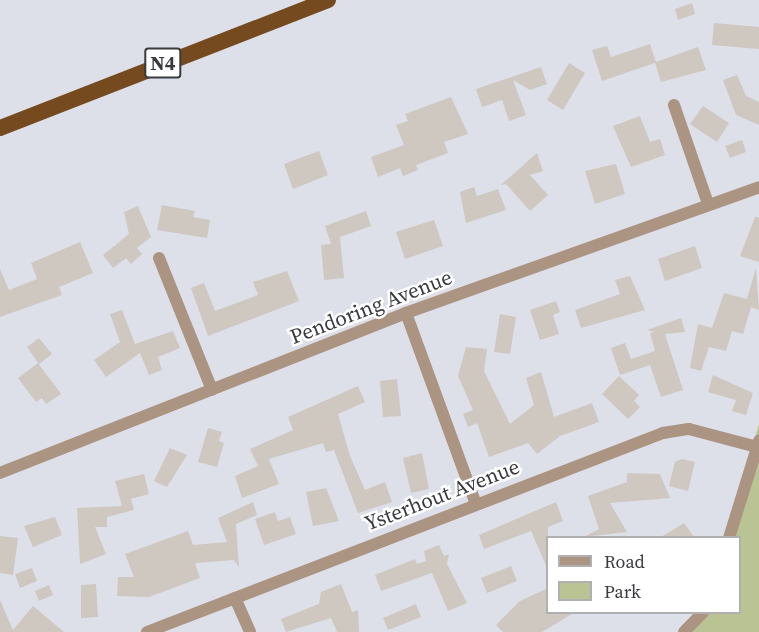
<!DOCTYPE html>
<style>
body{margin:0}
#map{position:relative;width:759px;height:632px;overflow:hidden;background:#dddfe9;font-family:"Source Serif 4",serif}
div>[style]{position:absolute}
.green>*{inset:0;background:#b9c393}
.building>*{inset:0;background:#cfc8c0}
.minor>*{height:12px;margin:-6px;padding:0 6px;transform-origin:6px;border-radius:6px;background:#ab9481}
.trunk>*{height:16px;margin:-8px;padding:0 8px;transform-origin:8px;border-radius:8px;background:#744a1e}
span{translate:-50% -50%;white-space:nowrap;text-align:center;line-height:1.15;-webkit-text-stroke:5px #fff;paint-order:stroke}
.shield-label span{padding:2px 4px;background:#fff;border:2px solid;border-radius:4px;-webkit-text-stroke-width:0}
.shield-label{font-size:20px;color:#393a3e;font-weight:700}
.street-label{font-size:21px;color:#393a3e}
.legend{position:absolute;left:546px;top:536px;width:195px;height:78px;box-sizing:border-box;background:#fff;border:2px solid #b0b0b2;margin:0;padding:8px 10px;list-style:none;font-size:18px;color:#393a3e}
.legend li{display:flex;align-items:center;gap:12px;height:30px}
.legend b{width:30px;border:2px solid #b0b0b2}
</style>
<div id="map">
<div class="green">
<i style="clip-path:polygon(759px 424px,759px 632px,678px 632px,702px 613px,740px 612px,740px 538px,725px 537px)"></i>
</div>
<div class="building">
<i style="clip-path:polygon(692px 3px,695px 14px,678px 20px,675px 9px)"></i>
<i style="clip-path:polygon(714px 23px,759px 27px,759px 49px,712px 45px)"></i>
<i style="clip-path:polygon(650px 44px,656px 62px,698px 47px,706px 70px,661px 82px,655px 63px,602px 81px,592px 50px,607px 46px,611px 57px)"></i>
<i style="clip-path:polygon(569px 63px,585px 73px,563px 110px,547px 100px)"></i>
<i style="clip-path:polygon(541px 67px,547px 84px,530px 90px,513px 80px,526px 115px,509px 121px,502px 100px,482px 107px,476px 89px)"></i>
<i style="clip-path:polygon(737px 75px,746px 96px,759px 102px,759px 125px,736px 115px,723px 80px)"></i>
<i style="clip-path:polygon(451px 97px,468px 134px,444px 142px,448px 153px,416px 165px,418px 170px,403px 176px,400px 168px,378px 177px,371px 157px,404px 145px,396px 125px,408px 121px,405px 114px)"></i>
<i style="clip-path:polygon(703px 106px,729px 123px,717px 142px,690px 124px)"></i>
<i style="clip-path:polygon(640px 116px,650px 142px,660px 139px,665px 155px,631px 167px,613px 126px)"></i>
<i style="clip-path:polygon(742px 140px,746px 152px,730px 158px,725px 146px)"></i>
<i style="clip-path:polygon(319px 151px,328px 175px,293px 189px,284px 164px)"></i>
<i style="clip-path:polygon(537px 153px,543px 171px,530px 175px,548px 195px,530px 211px,506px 184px,501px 185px)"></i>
<i style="clip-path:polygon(616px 164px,625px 194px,595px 204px,585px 171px)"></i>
<i style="clip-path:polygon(474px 187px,477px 196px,498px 189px,506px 210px,466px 223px,460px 192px)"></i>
<i style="clip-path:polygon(162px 205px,195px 211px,193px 217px,210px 220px,207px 238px,157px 230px)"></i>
<i style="clip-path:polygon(138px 206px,151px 237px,137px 248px,142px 254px,131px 264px,126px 258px,113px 268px,103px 255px,129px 234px,124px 212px)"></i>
<i style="clip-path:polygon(366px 211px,371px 226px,340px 237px,344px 278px,324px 280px,321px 245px,331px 244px,325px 226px)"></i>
<i style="clip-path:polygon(755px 217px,759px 217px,759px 262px,740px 256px)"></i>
<i style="clip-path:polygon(434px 220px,443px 246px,405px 259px,396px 232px)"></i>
<i style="clip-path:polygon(80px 242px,93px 273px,59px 287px,62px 295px,0 317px,0 269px,9px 290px,37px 279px,31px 263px)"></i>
<i style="clip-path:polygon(695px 246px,702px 268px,665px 281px,658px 259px)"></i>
<i style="clip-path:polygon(756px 268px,759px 310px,751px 307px,743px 334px,732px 331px,726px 351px,709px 347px,701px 371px,690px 368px,698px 324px,712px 328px,724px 293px,747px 299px)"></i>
<i style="clip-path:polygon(287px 271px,299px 301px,208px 336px,191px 288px,204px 283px,215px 311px,258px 295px,253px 282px)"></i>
<i style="clip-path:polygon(630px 276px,645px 310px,581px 328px,575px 310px,620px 294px,615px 280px)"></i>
<i style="clip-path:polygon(556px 301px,560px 312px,553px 315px,559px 334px,540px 340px,530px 310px)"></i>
<i style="clip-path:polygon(122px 310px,135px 344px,173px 331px,180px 348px,158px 357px,162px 370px,149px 375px,140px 353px,106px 377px,94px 360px,120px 342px,110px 314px)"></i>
<i style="clip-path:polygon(500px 314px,516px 317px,510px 354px,494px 352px)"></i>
<i style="clip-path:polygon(681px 318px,685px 332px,665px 334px,683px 390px,661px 397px,650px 365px,620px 375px,611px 348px,625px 343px,631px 359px,655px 351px,650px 333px,655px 332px,647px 330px)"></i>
<i style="clip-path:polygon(39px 338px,52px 354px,39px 364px,27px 347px)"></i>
<i style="clip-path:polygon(466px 347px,487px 349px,484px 371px,510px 424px,534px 405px,526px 378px,541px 372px,554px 417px,592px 403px,599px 422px,560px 436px,537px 454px,528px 443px,489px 457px,477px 423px,468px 427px,463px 414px,473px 410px,458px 376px)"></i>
<i style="clip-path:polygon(38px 363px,61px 394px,46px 404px,42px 398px,36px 402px,18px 378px)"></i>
<i style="clip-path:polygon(713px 375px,753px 393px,746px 415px,732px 411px,736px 400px,708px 392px)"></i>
<i style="clip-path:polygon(619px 376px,639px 395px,634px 401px,640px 407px,628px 419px,602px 394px)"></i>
<i style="clip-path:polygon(397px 379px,401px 416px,383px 417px,380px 381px)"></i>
<i style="clip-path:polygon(358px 386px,365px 402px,338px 414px,350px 456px,365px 490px,385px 482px,392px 502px,358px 513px,334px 450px,326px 452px,323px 443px,269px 459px,279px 484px,242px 498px,235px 476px,258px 466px,250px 449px,293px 430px,288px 417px)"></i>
<i style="clip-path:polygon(208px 428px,222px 432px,219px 441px,224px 443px,217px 467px,198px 462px)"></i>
<i style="clip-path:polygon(170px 448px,187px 455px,167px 487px,154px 481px)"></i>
<i style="clip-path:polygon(422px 453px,429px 489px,411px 493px,403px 458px)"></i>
<i style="clip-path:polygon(682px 459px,695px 462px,688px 491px,669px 486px,675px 462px)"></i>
<i style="clip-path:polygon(627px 473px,660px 474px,670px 498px,610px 503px,627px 532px,584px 537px,599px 529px,588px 496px,627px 482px)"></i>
<i style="clip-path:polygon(144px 474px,149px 494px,131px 499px,134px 510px,107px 517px,107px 527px,95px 527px,106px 554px,80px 564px,77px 508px,122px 506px,115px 481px)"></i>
<i style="clip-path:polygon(326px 488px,339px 521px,313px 526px,306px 492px)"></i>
<i style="clip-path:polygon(253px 502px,257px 515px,236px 524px,239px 567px,234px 560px,195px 563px,200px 578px,149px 597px,117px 596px,118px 577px,134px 577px,125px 554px,188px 531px,193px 545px,227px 542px,218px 518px)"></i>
<i style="clip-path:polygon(556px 502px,563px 521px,548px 527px,548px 570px,531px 531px,484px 549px,479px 535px)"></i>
<i style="clip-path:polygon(275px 512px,278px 521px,290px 517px,296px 534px,264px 545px,255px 519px)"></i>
<i style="clip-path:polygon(55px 517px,62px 535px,33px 547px,24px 526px)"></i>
<i style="clip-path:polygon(684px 523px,694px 537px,661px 537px)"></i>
<i style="clip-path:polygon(0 536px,18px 538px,13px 575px,0 573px)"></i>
<i style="clip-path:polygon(439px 545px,444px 556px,449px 554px,447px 564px,467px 603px,448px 611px,432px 573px,381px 591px,375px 575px,415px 559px,417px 564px,426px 561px,424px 551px)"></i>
<i style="clip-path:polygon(511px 566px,517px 581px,487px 593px,481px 578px)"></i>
<i style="clip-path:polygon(32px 568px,37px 581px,20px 588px,15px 574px)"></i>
<i style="clip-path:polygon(96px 584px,98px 617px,81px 618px,81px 585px)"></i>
<i style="clip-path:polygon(341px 584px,352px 612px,358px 610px,359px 632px,337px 632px,331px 618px,286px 632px,281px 619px,319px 604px,321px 592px)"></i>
<i style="clip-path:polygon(49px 585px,53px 595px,39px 601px,35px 591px)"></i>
<i style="clip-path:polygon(548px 588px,548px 612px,575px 612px,542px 632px,503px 632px,496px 625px,520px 601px)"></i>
<i style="clip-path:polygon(0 600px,13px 630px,33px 606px,64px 632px,0 632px)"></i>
<i style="clip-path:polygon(416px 604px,421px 617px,388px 630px,383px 618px)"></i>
</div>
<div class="minor">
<i style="left:674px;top:105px;width:105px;rotate:71deg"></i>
<i style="left:159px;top:258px;width:142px;rotate:68.1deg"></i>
<i style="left:406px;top:313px;width:201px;rotate:69.9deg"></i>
<i style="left:0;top:473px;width:436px;rotate:-21.5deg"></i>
<i style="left:406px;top:313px;width:375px;rotate:-19.6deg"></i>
<i style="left:729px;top:538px;width:102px;rotate:-72.8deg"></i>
<i style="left:235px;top:598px;width:37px;rotate:66deg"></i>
<i style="left:147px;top:632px;width:553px;rotate:-21.09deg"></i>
<i style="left:663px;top:433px;width:26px;rotate:-9deg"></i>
<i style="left:689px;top:429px;width:70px;rotate:14.8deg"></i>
<i style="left:684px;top:632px;width:28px;rotate:-46deg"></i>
</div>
<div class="trunk">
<i style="left:0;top:128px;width:352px;rotate:-21.3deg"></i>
</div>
<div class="shield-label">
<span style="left:163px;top:63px">N4</span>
</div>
<div class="street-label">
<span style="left:371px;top:307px;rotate:-21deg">Pendoring Avenue</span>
<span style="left:442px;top:495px;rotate:-21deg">Ysterhout Avenue</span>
</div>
<ul class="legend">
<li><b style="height:8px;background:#ab9481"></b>Road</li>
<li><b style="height:16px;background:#b9c393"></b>Park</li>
</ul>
</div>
